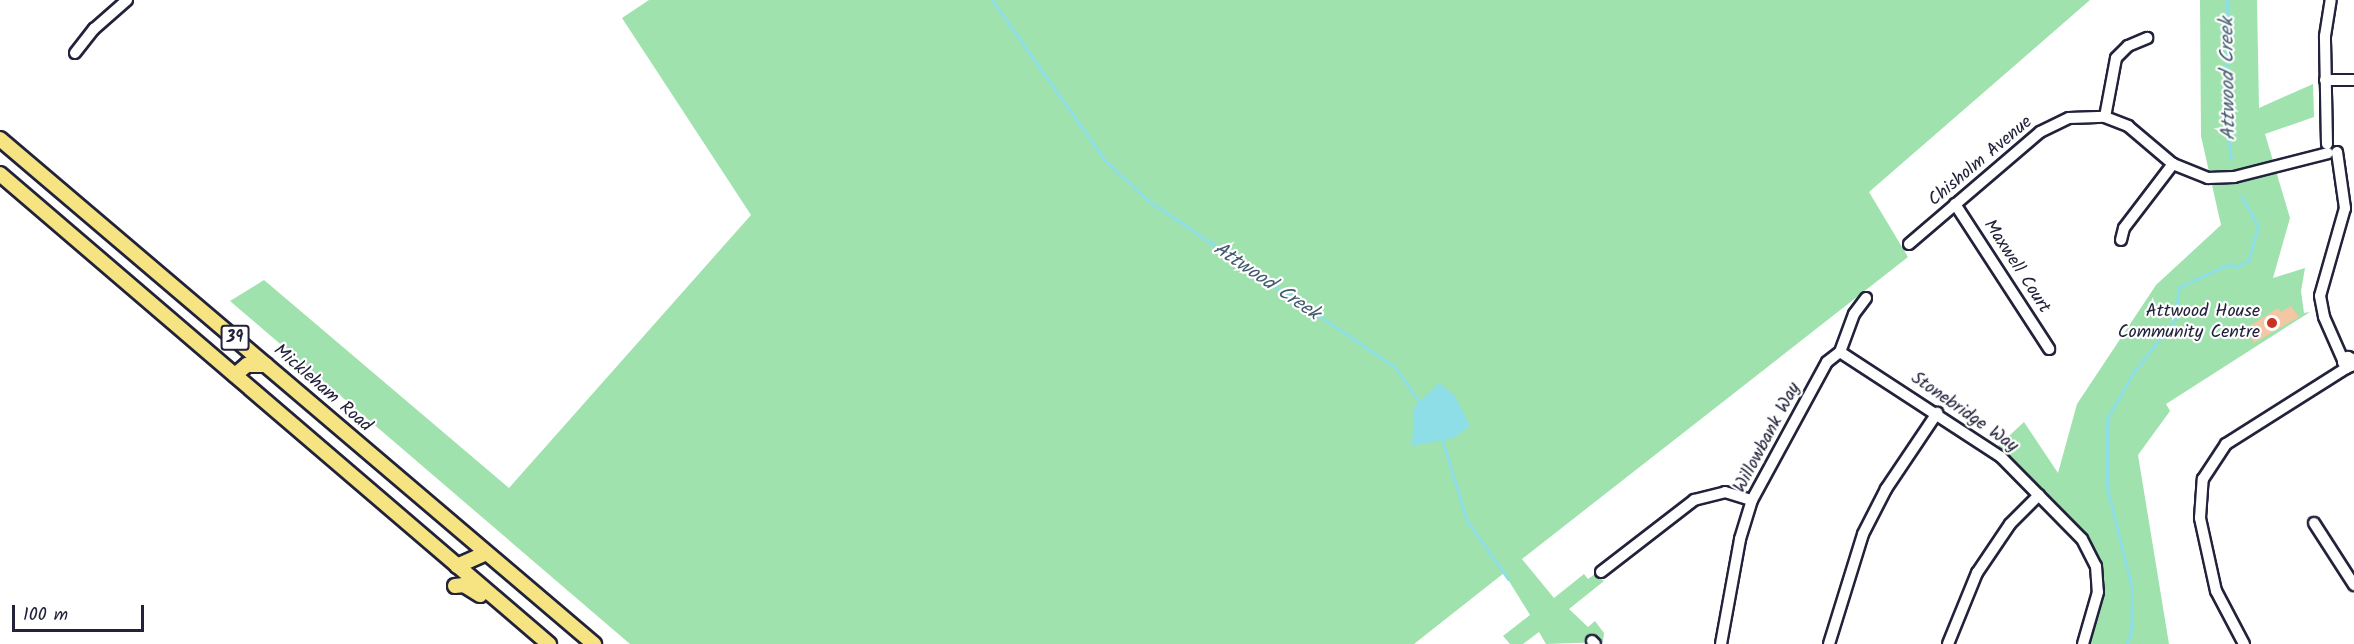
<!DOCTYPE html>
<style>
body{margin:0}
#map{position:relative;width:2354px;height:644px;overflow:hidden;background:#fff;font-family:Kalam,sans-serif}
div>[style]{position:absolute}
.green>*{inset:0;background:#9fe2ad}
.water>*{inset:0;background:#8ddee7}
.stream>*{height:3px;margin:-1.5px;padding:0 1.5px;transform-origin:1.5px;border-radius:1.5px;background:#8ddee7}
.building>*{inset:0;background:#f4c6a4}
.roads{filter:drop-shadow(2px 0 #22223b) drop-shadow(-2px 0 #22223b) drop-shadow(0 2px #22223b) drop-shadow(0 -2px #22223b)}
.minor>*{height:10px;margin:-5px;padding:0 5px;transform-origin:5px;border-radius:5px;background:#fff}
.major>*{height:14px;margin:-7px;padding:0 7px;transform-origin:7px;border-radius:7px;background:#f6e381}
.dots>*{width:16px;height:16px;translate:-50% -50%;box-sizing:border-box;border:3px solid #fff;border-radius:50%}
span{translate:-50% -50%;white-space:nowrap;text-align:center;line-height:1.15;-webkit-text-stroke:4.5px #fff;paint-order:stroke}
.shield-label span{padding:2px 4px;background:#fff;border:2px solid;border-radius:4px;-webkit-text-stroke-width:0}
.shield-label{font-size:16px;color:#22223b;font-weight:700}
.street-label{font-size:18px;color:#22223b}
.poi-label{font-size:18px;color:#22223b}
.right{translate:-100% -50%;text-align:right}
.water-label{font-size:20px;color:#425a6f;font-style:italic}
.scale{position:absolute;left:12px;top:605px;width:132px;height:27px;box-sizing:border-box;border:3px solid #22223b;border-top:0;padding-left:8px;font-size:18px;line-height:21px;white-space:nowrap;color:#22223b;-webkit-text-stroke:4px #fff;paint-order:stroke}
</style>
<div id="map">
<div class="green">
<i style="clip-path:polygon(649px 0,2090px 0,1869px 192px,1908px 257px,1522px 559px,1554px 598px,1584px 574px,1588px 579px,1595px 574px,1604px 581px,1569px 609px,1588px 627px,1595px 621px,1604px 633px,1603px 642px,1546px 644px,1539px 632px,1523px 644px,1510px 644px,1503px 636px,1530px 615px,1504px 573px,1414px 644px,630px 644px,230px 301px,264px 280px,509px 488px,751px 215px,622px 18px)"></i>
<i style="clip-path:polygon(2200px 0,2257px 0,2259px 108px,2313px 84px,2314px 117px,2265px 134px,2290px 218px,2273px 278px,2305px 268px,2301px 291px,2304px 313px,2310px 312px,2166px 404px,2170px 411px,2138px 455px,2169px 644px,2089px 644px,2103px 597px,2097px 552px,2084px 531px,1998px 446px,2024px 422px,2058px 473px,2077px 404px,2156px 285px,2221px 225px,2201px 136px)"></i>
</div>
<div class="water">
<i style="clip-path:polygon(1439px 383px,1455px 396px,1470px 426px,1454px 438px,1412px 446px,1414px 407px)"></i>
</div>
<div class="stream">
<i style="left:992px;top:0;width:194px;rotate:54.8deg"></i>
<i style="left:1104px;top:159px;width:58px;rotate:43.6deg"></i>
<i style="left:1146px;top:199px;width:299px;rotate:34deg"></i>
<i style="left:1394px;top:366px;width:47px;rotate:54.6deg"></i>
<i style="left:2227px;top:0;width:122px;rotate:90.5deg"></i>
<i style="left:2226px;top:122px;width:37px;rotate:82deg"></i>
<i style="left:1442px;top:440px;width:85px;rotate:72.8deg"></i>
<i style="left:1467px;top:521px;width:71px;rotate:54.7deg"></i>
<i style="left:2126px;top:644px;width:12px;rotate:-66deg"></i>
<i style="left:2131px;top:633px;width:44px;rotate:-88.7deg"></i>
<i style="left:2132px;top:589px;width:105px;rotate:-103.8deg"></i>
<i style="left:2107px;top:487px;width:68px;rotate:-90deg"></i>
<i style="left:2107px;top:419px;width:53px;rotate:-60.5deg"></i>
<i style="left:2133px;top:373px;width:68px;rotate:-52.1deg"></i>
<i style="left:2175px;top:319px;width:32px;rotate:-83deg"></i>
<i style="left:2179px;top:287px;width:55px;rotate:-24.7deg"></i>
<i style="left:2229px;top:264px;width:8px;rotate:23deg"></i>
<i style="left:2236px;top:267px;width:13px;rotate:-27deg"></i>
<i style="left:2248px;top:261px;width:36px;rotate:-74deg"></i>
<i style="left:2258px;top:226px;width:35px;rotate:-119deg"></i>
</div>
<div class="building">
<i style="clip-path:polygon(2291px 306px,2299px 317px,2254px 343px,2245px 329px,2278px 308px,2281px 312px)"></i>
</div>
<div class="roads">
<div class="minor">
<i style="left:75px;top:53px;width:31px;rotate:-52deg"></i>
<i style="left:94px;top:29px;width:44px;rotate:-41.3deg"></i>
<i style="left:2325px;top:80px;width:29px"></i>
<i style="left:2105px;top:117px;width:60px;rotate:-79.4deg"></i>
<i style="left:2116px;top:58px;width:17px;rotate:-45deg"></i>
<i style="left:2128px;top:46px;width:21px;rotate:-23deg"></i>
<i style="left:2327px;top:144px;width:108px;rotate:-91.1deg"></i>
<i style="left:2325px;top:36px;width:36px;rotate:-81deg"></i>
<i style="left:2337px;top:152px;width:57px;rotate:81.9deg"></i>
<i style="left:2345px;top:208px;width:91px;rotate:105.9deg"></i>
<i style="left:2320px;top:296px;width:21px;rotate:79deg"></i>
<i style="left:2324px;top:317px;width:47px;rotate:66.2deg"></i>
<i style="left:1955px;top:204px;width:173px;rotate:57deg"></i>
<i style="left:2121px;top:240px;width:12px;rotate:-76deg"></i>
<i style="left:2124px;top:228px;width:81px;rotate:-52.6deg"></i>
<i style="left:1909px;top:244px;width:172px;rotate:-40.5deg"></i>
<i style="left:2040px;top:132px;width:32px;rotate:-26deg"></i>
<i style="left:2069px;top:118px;width:36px;rotate:-2deg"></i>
<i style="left:2105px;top:117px;width:25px;rotate:21deg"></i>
<i style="left:2128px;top:126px;width:59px;rotate:40.2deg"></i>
<i style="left:2173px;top:164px;width:38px;rotate:22deg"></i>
<i style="left:2208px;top:178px;width:26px;rotate:-2deg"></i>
<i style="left:2234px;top:177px;width:97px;rotate:-14.3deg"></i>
<i style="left:1840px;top:352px;width:192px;rotate:33.1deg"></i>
<i style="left:2001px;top:457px;width:115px;rotate:45.4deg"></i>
<i style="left:2082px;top:539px;width:30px;rotate:63deg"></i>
<i style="left:2096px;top:566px;width:26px;rotate:86deg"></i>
<i style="left:2098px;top:592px;width:54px;rotate:106.1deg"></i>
<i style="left:2354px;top:360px;width:7px;rotate:-153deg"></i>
<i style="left:2348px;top:357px;width:7px;rotate:135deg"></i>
<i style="left:2343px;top:362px;width:7px;rotate:63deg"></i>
<i style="left:2346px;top:368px;width:9px;rotate:-21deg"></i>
<i style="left:2314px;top:523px;width:74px;rotate:57.2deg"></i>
<i style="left:1601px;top:572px;width:118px;rotate:-37.7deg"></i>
<i style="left:1694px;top:500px;width:32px;rotate:-14deg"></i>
<i style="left:1725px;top:492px;width:28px;rotate:17deg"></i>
<i style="left:1592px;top:641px;width:4px;rotate:45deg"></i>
<i style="left:1721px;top:644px;width:107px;rotate:-79.7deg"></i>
<i style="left:1740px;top:539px;width:41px;rotate:-72.9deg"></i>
<i style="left:1752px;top:500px;width:157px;rotate:-61.5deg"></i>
<i style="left:1827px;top:362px;width:16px;rotate:-38deg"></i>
<i style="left:1840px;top:352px;width:40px;rotate:-69.8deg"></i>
<i style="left:1854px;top:314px;width:20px;rotate:-53deg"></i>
<i style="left:1829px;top:644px;width:115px;rotate:-72.8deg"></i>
<i style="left:1863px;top:534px;width:51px;rotate:-62.9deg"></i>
<i style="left:1886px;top:489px;width:92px;rotate:-56.1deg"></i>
<i style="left:1948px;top:644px;width:77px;rotate:-67.8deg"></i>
<i style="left:1977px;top:573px;width:59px;rotate:-56deg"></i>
<i style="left:2010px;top:524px;width:41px;rotate:-45deg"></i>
<i style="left:2244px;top:644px;width:60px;rotate:-117.8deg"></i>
<i style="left:2216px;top:591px;width:75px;rotate:-102.4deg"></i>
<i style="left:2200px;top:518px;width:39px;rotate:-86deg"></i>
<i style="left:2203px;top:479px;width:42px;rotate:-56.7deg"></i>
<i style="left:2226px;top:444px;width:142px;rotate:-32.3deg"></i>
</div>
<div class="major">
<i style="left:0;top:139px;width:780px;rotate:40.37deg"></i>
<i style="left:0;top:174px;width:723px;rotate:40.57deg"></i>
<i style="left:235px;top:375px;width:16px;rotate:-40deg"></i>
<i style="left:247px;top:365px;width:19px"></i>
<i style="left:457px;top:566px;width:32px;rotate:-24deg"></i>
<i style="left:455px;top:586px;width:9px;rotate:-6deg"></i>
<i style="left:464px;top:585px;width:19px;rotate:32deg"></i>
</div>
</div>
<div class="dots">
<i style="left:2272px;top:323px;background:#c8321e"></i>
</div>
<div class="shield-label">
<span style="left:235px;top:338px">39</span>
</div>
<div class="street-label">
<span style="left:1981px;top:162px;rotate:-40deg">Chisholm Avenue</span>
<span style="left:2016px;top:267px;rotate:57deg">Maxwell Court</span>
<span style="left:322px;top:389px;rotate:41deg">Mickleham Road</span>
<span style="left:1964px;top:413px;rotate:35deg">Stonebridge Way</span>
<span style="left:1768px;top:438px;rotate:-62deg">Willowbank Way</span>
</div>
<div class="poi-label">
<span class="right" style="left:2260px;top:323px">Attwood House<br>Community Centre</span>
</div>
<div class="water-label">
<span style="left:2229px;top:79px;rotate:-91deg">Attwood Creek</span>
<span style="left:1266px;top:282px;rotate:34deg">Attwood Creek</span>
</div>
<div class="scale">100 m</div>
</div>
